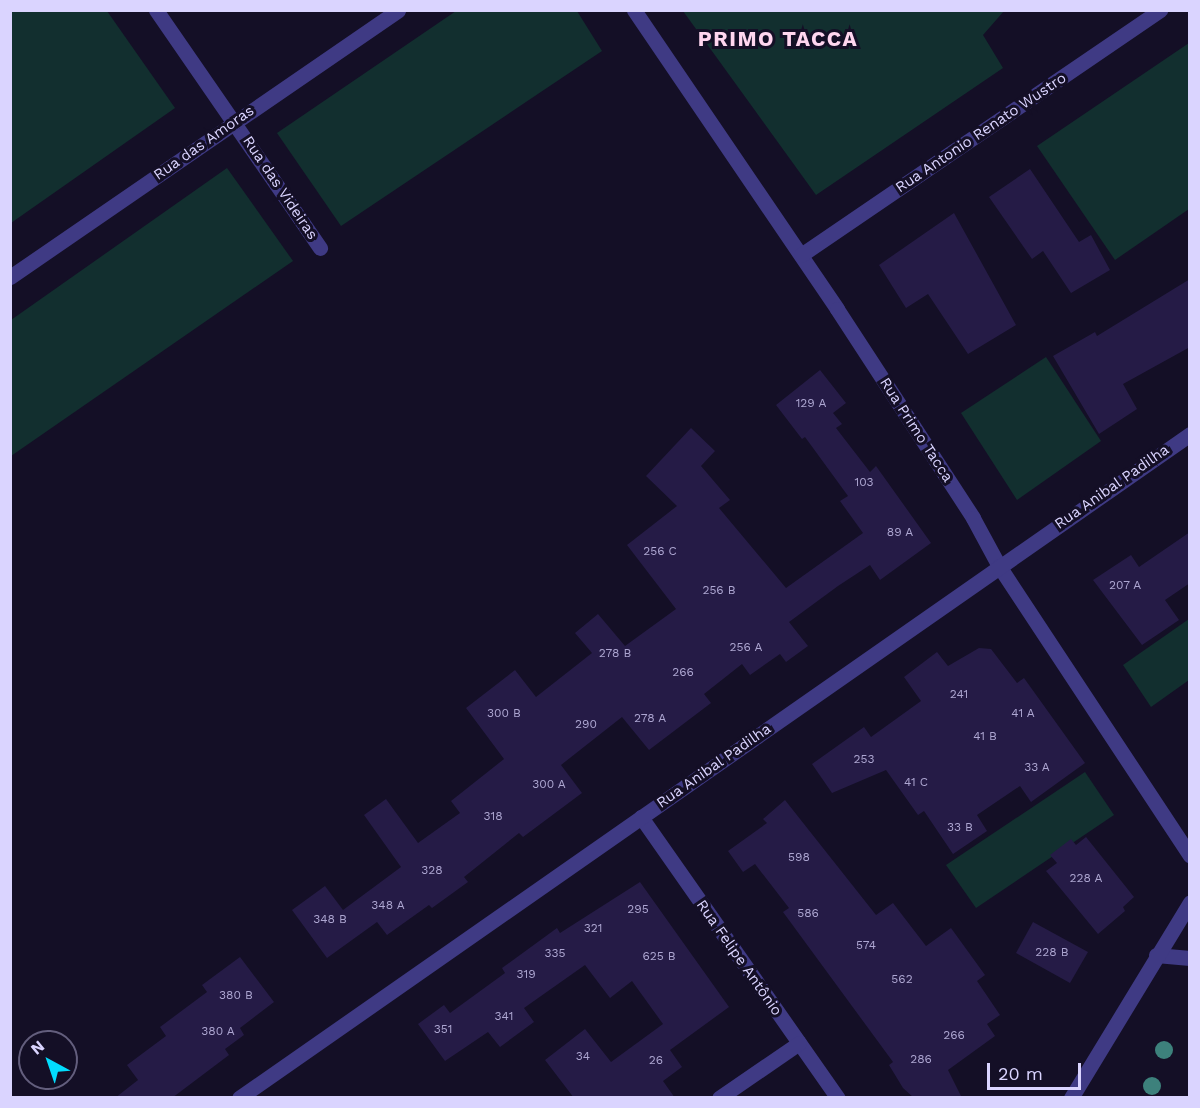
<!DOCTYPE html>
<meta charset="utf-8">
<style>
body{margin:0}
#map{position:relative;width:1200px;height:1108px;overflow:hidden;background:#140f26;font-family:"Work Sans",sans-serif}
div>[style]{position:absolute}
.green>*{inset:0;background:#122f2f}
.building>*{inset:0;background:#251b46}
.minor>*{height:15px;margin:-7.5px;padding:0 7.5px;transform-origin:7.5px;border-radius:7.5px;background:#3f3a84}
.trees>*{width:18px;height:18px;margin:-9px;border-radius:50%;background:#3d817c}
span{translate:-50% -50%;white-space:nowrap;text-align:center;line-height:1.15;-webkit-text-stroke:6px #140f26;paint-order:stroke}
.number-label{font-size:12px;color:#ada6d1}
.number-label span{-webkit-text-stroke-width:0}
.street-label{font-size:15px;color:#dad4ff}
.district-label{font-size:21px;color:#ffd6ef;font-weight:700;letter-spacing:1.5px}
.frame{position:absolute;inset:0;border:12px solid #dad4ff;pointer-events:none}
.north{position:absolute;left:18px;top:1030px;width:60px;height:60px;box-sizing:border-box;background:#140f26;border:2px solid #635e7d;border-radius:50%;rotate:320deg;font-size:16px;font-weight:700;line-height:24px;text-align:center;color:#dad4ff}
.north::after{content:'';display:block;margin:auto;width:21px;height:27px;background:#02dcfd;clip-path:polygon(50% 0,100% 100%,50% 72%,0 100%)}
.scale{position:absolute;left:987px;top:1063px;width:94px;height:27px;box-sizing:border-box;border:3px solid #dad4ff;border-top:0;padding-left:8px;font-size:18px;line-height:21px;white-space:nowrap;color:#dad4ff;-webkit-text-stroke:4px #140f26;paint-order:stroke}
</style>
<div id="map">
<div class="green">
<i style="clip-path:polygon(11px 10px,107px 11px,175px 108px,11px 223px)"></i>
<i style="clip-path:polygon(456px 11px,577px 11px,602px 51px,341px 226px,277px 133px)"></i>
<i style="clip-path:polygon(683px 11px,1004px 11px,983px 35px,1003px 68px,816px 195px)"></i>
<i style="clip-path:polygon(1189px 43px,1189px 209px,1115px 260px,1037px 146px)"></i>
<i style="clip-path:polygon(227px 168px,293px 261px,11px 456px,11px 320px)"></i>
<i style="clip-path:polygon(1046px 357px,1101px 441px,1017px 500px,961px 413px)"></i>
<i style="clip-path:polygon(1189px 619px,1189px 680px,1151px 707px,1123px 665px)"></i>
<i style="clip-path:polygon(1085px 772px,1114px 815px,976px 908px,946px 865px)"></i>
</div>
<div class="building">
<i style="clip-path:polygon(1030px 169px,1079px 242px,1091px 235px,1110px 270px,1071px 293px,1043px 251px,1032px 259px,989px 197px)"></i>
<i style="clip-path:polygon(954px 213px,1016px 325px,968px 354px,928px 294px,906px 308px,879px 265px)"></i>
<i style="clip-path:polygon(1190px 279px,1190px 347px,1123px 384px,1137px 409px,1099px 434px,1053px 356px,1095px 332px,1097px 336px)"></i>
<i style="clip-path:polygon(820px 370px,846px 403px,833px 413px,842px 424px,836px 428px,870px 472px,876px 466px,931px 543px,880px 580px,870px 565px,838px 586px,789px 622px,808px 646px,786px 662px,780px 654px,750px 675px,742px 664px,704px 694px,711px 703px,649px 750px,622px 717px,561px 765px,582px 793px,523px 837px,519px 833px,464px 877px,468px 882px,432px 908px,429px 905px,387px 935px,377px 922px,327px 958px,292px 910px,325px 886px,343px 910px,401px 867px,364px 815px,386px 799px,418px 843px,460px 813px,451px 801px,504px 759px,466px 708px,515px 670px,536px 697px,592px 653px,575px 633px,598px 614px,625px 646px,676px 609px,627px 545px,677px 506px,646px 476px,691px 428px,715px 451px,701px 466px,730px 500px,719px 508px,786px 588px,863px 533px,840px 501px,848px 496px,805px 437px,802px 439px,776px 405px)"></i>
<i style="clip-path:polygon(1190px 532px,1190px 583px,1165px 600px,1179px 620px,1142px 645px,1093px 580px,1131px 555px,1139px 567px)"></i>
<i style="clip-path:polygon(979px 648px,991px 649px,1017px 683px,1024px 678px,1085px 763px,1031px 802px,1020px 786px,977px 815px,987px 831px,953px 854px,924px 811px,918px 815px,886px 770px,832px 793px,812px 764px,864px 727px,871px 737px,921px 701px,904px 677px,937px 652px,948px 666px)"></i>
<i style="clip-path:polygon(785px 800px,876px 915px,893px 903px,926px 946px,951px 928px,985px 975px,977px 981px,1000px 1015px,987px 1024px,995px 1036px,948px 1070px,962px 1098px,914px 1098px,903px 1088px,889px 1065px,893px 1062px,783px 912px,789px 908px,755px 864px,743px 872px,728px 851px,767px 823px,763px 819px)"></i>
<i style="clip-path:polygon(1086px 837px,1134px 897px,1123px 907px,1125px 911px,1098px 934px,1046px 871px,1057px 863px,1050px 855px,1071px 839px,1076px 845px)"></i>
<i style="clip-path:polygon(640px 882px,729px 1007px,670px 1050px,682px 1067px,663px 1081px,675px 1098px,574px 1098px,545px 1060px,585px 1029px,611px 1062px,663px 1024px,632px 981px,610px 998px,585px 965px,524px 1008px,534px 1022px,500px 1047px,488px 1032px,445px 1061px,418px 1024px,444px 1005px,450px 1013px,505px 973px,502px 968px,557px 928px,560px 933px)"></i>
<i style="clip-path:polygon(1033px 922px,1088px 952px,1070px 983px,1016px 953px)"></i>
<i style="clip-path:polygon(240px 957px,274px 1002px,240px 1028px,244px 1035px,225px 1049px,229px 1055px,172px 1098px,115px 1098px,138px 1080px,127px 1065px,166px 1036px,160px 1027px,207px 992px,202px 985px)"></i>
</div>
<div class="minor">
<i style="left:156px;top:10px;width:289px;rotate:55.4deg"></i>
<i style="left:634px;top:10px;width:361px;rotate:55.8deg"></i>
<i style="left:837px;top:309px;width:249px;rotate:56.9deg"></i>
<i style="left:973px;top:518px;width:55px;rotate:61.6deg"></i>
<i style="left:999px;top:566px;width:347px;rotate:56.6deg"></i>
<i style="left:801px;top:255px;width:435px;rotate:-34.3deg"></i>
<i style="left:10px;top:277px;width:471px;rotate:-34.5deg"></i>
<i style="left:641px;top:817px;width:343px;rotate:55deg"></i>
<i style="left:1156px;top:955px;width:34px;rotate:5deg"></i>
<i style="left:239px;top:1098px;width:1160px;rotate:-34.92deg"></i>
<i style="left:719px;top:1098px;width:97px;rotate:-34.5deg"></i>
<i style="left:1071px;top:1098px;width:229px;rotate:-58.7deg"></i>
</div>
<div class="trees">
<i style="left:1164px;top:1050px"></i>
<i style="left:1152px;top:1086px"></i>
</div>
<div class="number-label">
<span style="left:811px;top:404px">129 A</span>
<span style="left:864px;top:483px">103</span>
<span style="left:900px;top:533px">89 A</span>
<span style="left:660px;top:552px">256 C</span>
<span style="left:1125px;top:586px">207 A</span>
<span style="left:719px;top:591px">256 B</span>
<span style="left:746px;top:648px">256 A</span>
<span style="left:615px;top:654px">278 B</span>
<span style="left:683px;top:673px">266</span>
<span style="left:959px;top:695px">241</span>
<span style="left:504px;top:714px">300 B</span>
<span style="left:1023px;top:714px">41 A</span>
<span style="left:650px;top:719px">278 A</span>
<span style="left:586px;top:725px">290</span>
<span style="left:985px;top:737px">41 B</span>
<span style="left:864px;top:760px">253</span>
<span style="left:1037px;top:768px">33 A</span>
<span style="left:916px;top:783px">41 C</span>
<span style="left:549px;top:785px">300 A</span>
<span style="left:493px;top:817px">318</span>
<span style="left:960px;top:828px">33 B</span>
<span style="left:799px;top:858px">598</span>
<span style="left:432px;top:871px">328</span>
<span style="left:1086px;top:879px">228 A</span>
<span style="left:388px;top:906px">348 A</span>
<span style="left:638px;top:910px">295</span>
<span style="left:808px;top:914px">586</span>
<span style="left:330px;top:920px">348 B</span>
<span style="left:593px;top:929px">321</span>
<span style="left:866px;top:946px">574</span>
<span style="left:1052px;top:953px">228 B</span>
<span style="left:555px;top:954px">335</span>
<span style="left:659px;top:957px">625 B</span>
<span style="left:526px;top:975px">319</span>
<span style="left:902px;top:980px">562</span>
<span style="left:236px;top:996px">380 B</span>
<span style="left:504px;top:1017px">341</span>
<span style="left:443px;top:1030px">351</span>
<span style="left:218px;top:1032px">380 A</span>
<span style="left:954px;top:1036px">266</span>
<span style="left:583px;top:1057px">34</span>
<span style="left:921px;top:1060px">286</span>
<span style="left:656px;top:1061px">26</span>
</div>
<div class="street-label">
<span style="left:981px;top:133px;rotate:-34deg">Rua Antonio Renato Wustro</span>
<span style="left:204px;top:143px;rotate:-35deg">Rua das Amoras</span>
<span style="left:280px;top:188px;rotate:56deg">Rua das Videiras</span>
<span style="left:916px;top:430px;rotate:57deg">Rua Primo Tacca</span>
<span style="left:1112px;top:487px;rotate:-35deg">Rua Anibal Padilha</span>
<span style="left:714px;top:766px;rotate:-35deg">Rua Anibal Padilha</span>
<span style="left:739px;top:958px;rotate:55deg">Rua Felipe Antônio</span>
</div>
<div class="district-label">
<span style="left:778px;top:39px">PRIMO TACCA</span>
</div>
<div class="frame"></div>
<div class="north">N</div>
<div class="scale">20 m</div>
</div>
